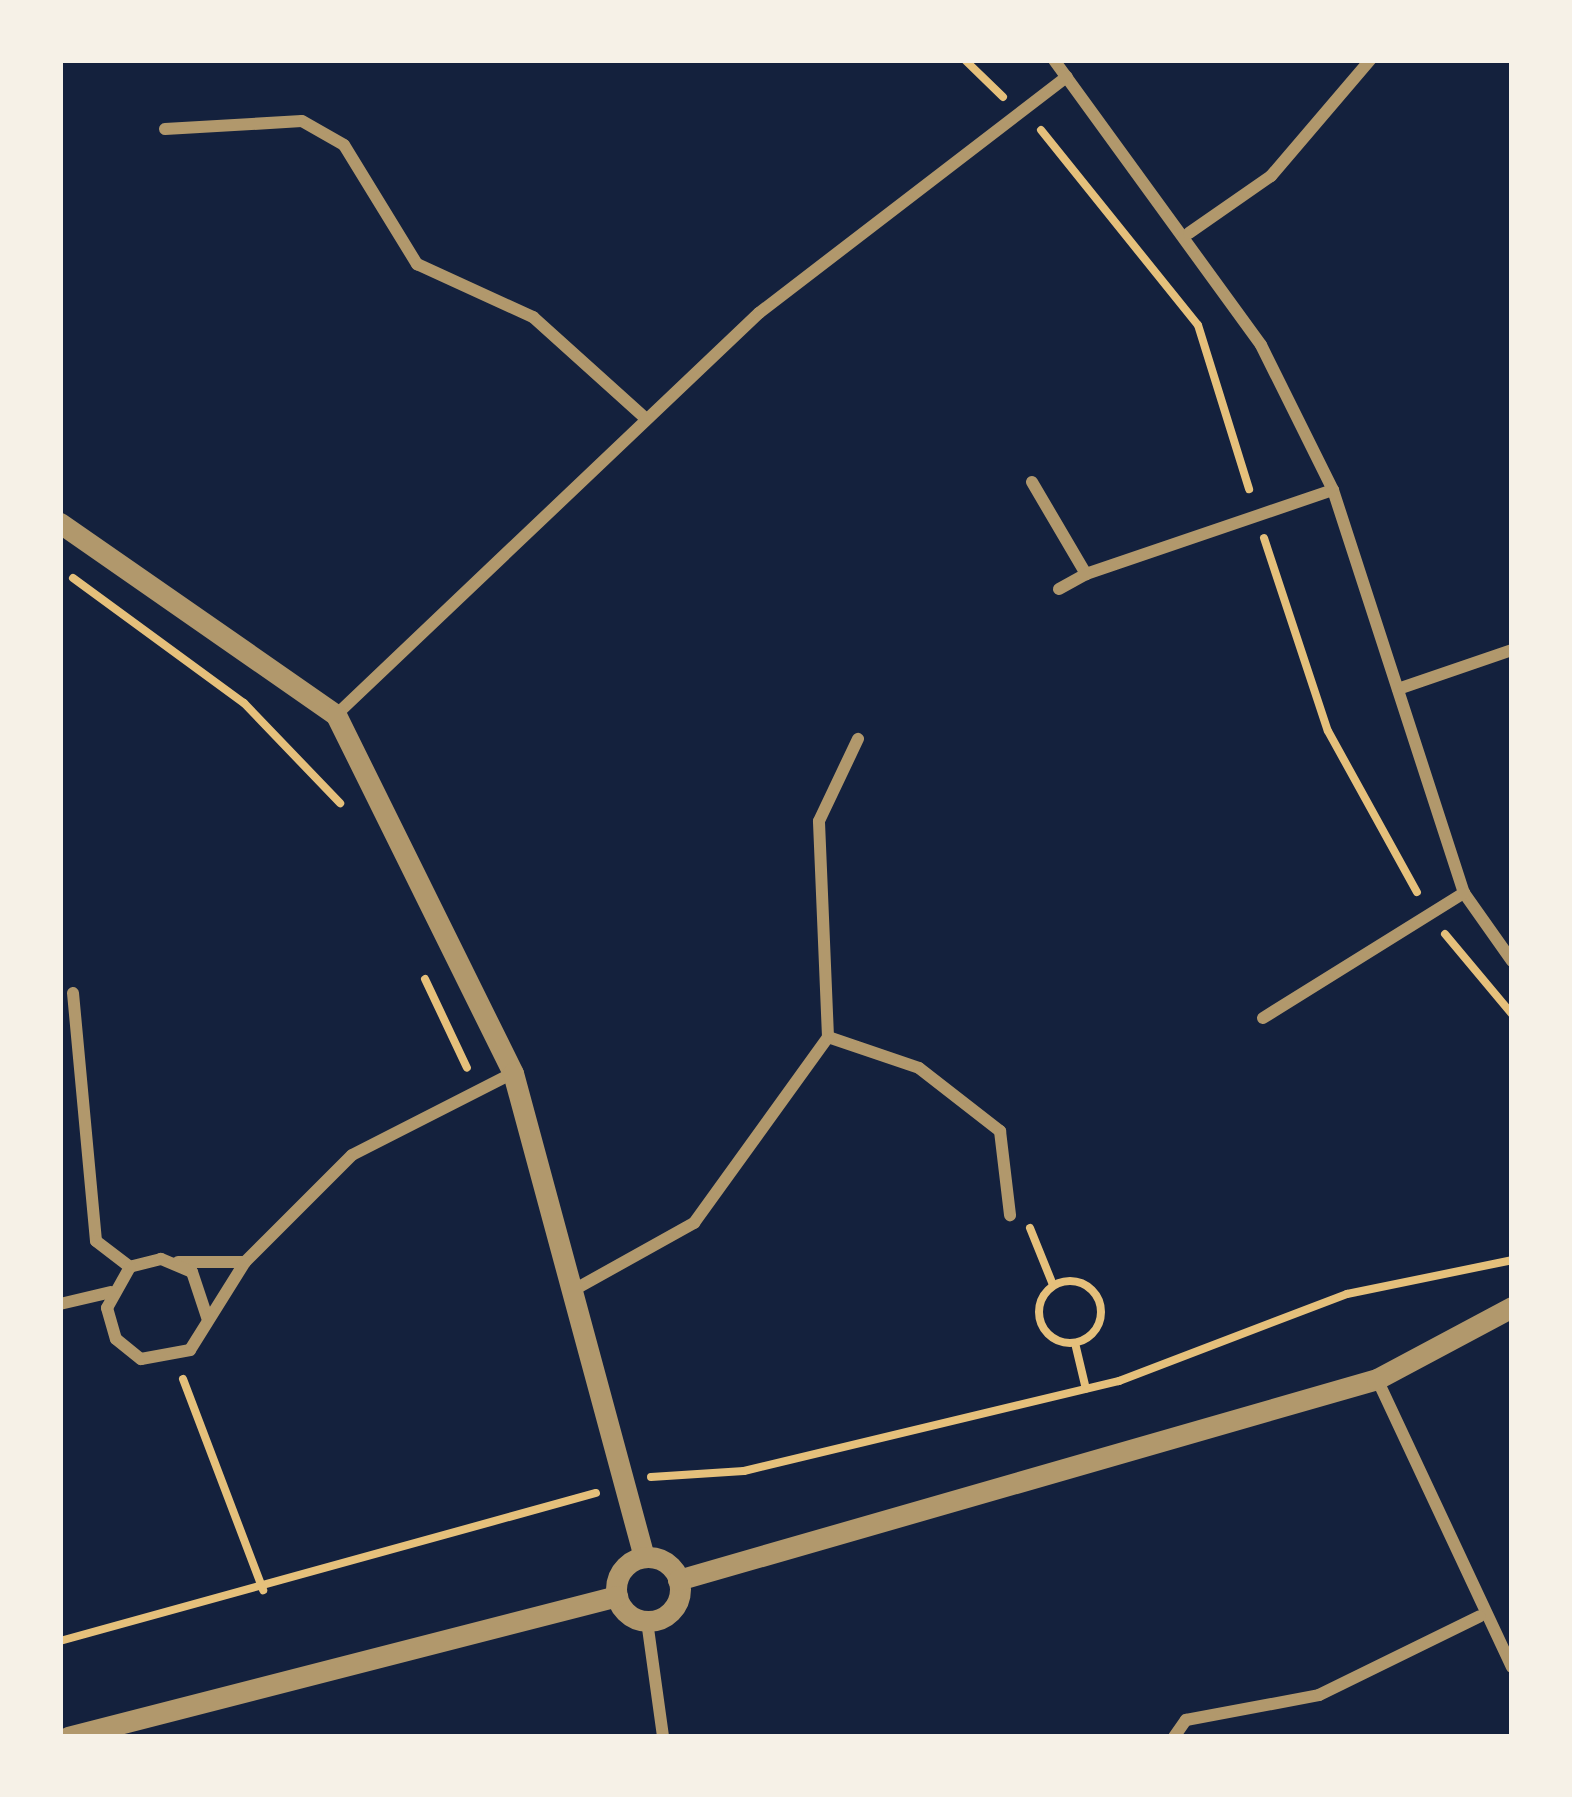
<!DOCTYPE html>
<style>
body{margin:0}
#map{position:relative;width:1572px;height:1797px;overflow:hidden;background:#14213d;font-family:Quicksand,sans-serif}
div>[style]{position:absolute}
.path>*{height:8px;margin:-4px;padding:0 4px;transform-origin:4px;border-radius:4px;background:#e5c07b}
.path>.ring{margin:-4px;padding:0;box-sizing:content-box;background:none;border:8px solid #e5c07b;border-radius:50%}
.minor>*{height:12px;margin:-6px;padding:0 6px;transform-origin:6px;border-radius:6px;background:#b1986c}
.tertiary>*{height:21px;margin:-10.5px;padding:0 10.5px;transform-origin:10.5px;border-radius:10.5px;background:#b1986c}
.tertiary>.ring{margin:-10.5px;padding:0;box-sizing:content-box;background:none;border:21px solid #b1986c;border-radius:50%}
span{translate:-50% -50%;white-space:nowrap;text-align:center;line-height:1.15;-webkit-text-stroke:9px #f6f1e7;paint-order:stroke}
.frame{position:absolute;inset:0;border:63px solid #f6f1e7;pointer-events:none}
</style>
<div id="map">
<div class="path">
<i style="left:965px;top:60px;width:53px;rotate:44.2deg"></i>
<i style="left:1041px;top:130px;width:250px;rotate:51.2deg"></i>
<i style="left:1198px;top:325px;width:172px;rotate:72.7deg"></i>
<i style="left:1264px;top:538px;width:203px;rotate:71.7deg"></i>
<i style="left:1328px;top:731px;width:184px;rotate:61.1deg"></i>
<i style="left:73px;top:578px;width:212px;rotate:36.2deg"></i>
<i style="left:244px;top:703px;width:139px;rotate:46.2deg"></i>
<i style="left:1445px;top:934px;width:104px;rotate:50.1deg"></i>
<i style="left:425px;top:979px;width:98px;rotate:64.7deg"></i>
<i style="left:1030px;top:1228px;width:61px;rotate:68deg"></i>
<i class="ring" style="left:1039px;top:1281px;width:54px;height:54px"></i>
<i style="left:1075px;top:1343px;width:47px;rotate:76.6deg"></i>
<i style="left:183px;top:1379px;width:226px;rotate:69.2deg"></i>
<i style="left:651px;top:1477px;width:93px;rotate:-3.7deg"></i>
<i style="left:744px;top:1471px;width:386px;rotate:-13.5deg"></i>
<i style="left:1119px;top:1381px;width:244px;rotate:-20.9deg"></i>
<i style="left:1347px;top:1294px;width:168px;rotate:-11.6deg"></i>
<i style="left:60px;top:1641px;width:556px;rotate:-15.44deg"></i>
</div>
<div class="minor">
<i style="left:1054px;top:60px;width:352px;rotate:54deg"></i>
<i style="left:1261px;top:345px;width:162px;rotate:63.6deg"></i>
<i style="left:1333px;top:490px;width:424px;rotate:72deg"></i>
<i style="left:1464px;top:893px;width:83px;rotate:54.8deg"></i>
<i style="left:165px;top:129px;width:137px;rotate:-3.3deg"></i>
<i style="left:302px;top:121px;width:48px;rotate:29.7deg"></i>
<i style="left:344px;top:145px;width:140px;rotate:58.5deg"></i>
<i style="left:417px;top:264px;width:128px;rotate:24.6deg"></i>
<i style="left:533px;top:317px;width:149px;rotate:42deg"></i>
<i style="left:1189px;top:233px;width:100px;rotate:-34.8deg"></i>
<i style="left:1271px;top:176px;width:153px;rotate:-49.5deg"></i>
<i style="left:1032px;top:482px;width:107px;rotate:59.6deg"></i>
<i style="left:1086px;top:574px;width:261px;rotate:-18.8deg"></i>
<i style="left:1059px;top:589px;width:31px;rotate:-29deg"></i>
<i style="left:1398px;top:689px;width:120px;rotate:-18.9deg"></i>
<i style="left:336px;top:715px;width:584px;rotate:-43.54deg"></i>
<i style="left:759px;top:313px;width:388px;rotate:-37.5deg"></i>
<i style="left:73px;top:993px;width:249px;rotate:84.7deg"></i>
<i style="left:96px;top:1241px;width:43px;rotate:37.4deg"></i>
<i style="left:1263px;top:1018px;width:237px;rotate:-31.9deg"></i>
<i style="left:828px;top:1037px;width:96px;rotate:18.8deg"></i>
<i style="left:919px;top:1068px;width:103px;rotate:37.9deg"></i>
<i style="left:1000px;top:1131px;width:85px;rotate:83.2deg"></i>
<i style="left:178px;top:1262px;width:67px"></i>
<i style="left:579px;top:1287px;width:132px;rotate:-29.1deg"></i>
<i style="left:694px;top:1223px;width:229px;rotate:-54.2deg"></i>
<i style="left:828px;top:1037px;width:216px;rotate:-92.4deg"></i>
<i style="left:819px;top:821px;width:91px;rotate:-64.6deg"></i>
<i style="left:60px;top:1304px;width:52px;rotate:-13.2deg"></i>
<i style="left:208px;top:1320px;width:51px;rotate:-108.4deg"></i>
<i style="left:192px;top:1272px;width:34px;rotate:-157deg"></i>
<i style="left:161px;top:1259px;width:32px;rotate:166deg"></i>
<i style="left:130px;top:1267px;width:47px;rotate:119.3deg"></i>
<i style="left:107px;top:1308px;width:32px;rotate:74deg"></i>
<i style="left:116px;top:1339px;width:32px;rotate:39deg"></i>
<i style="left:141px;top:1359px;width:50px;rotate:-10.4deg"></i>
<i style="left:190px;top:1350px;width:104px;rotate:-58deg"></i>
<i style="left:245px;top:1262px;width:151px;rotate:-45deg"></i>
<i style="left:352px;top:1155px;width:181px;rotate:-27deg"></i>
<i style="left:1377px;top:1379px;width:318px;rotate:64.9deg"></i>
<i style="left:647px;top:1621px;width:117px;rotate:82.1deg"></i>
<i style="left:1174px;top:1737px;width:21px;rotate:-55deg"></i>
<i style="left:1186px;top:1720px;width:135px;rotate:-10.6deg"></i>
<i style="left:1319px;top:1695px;width:179px;rotate:-26.1deg"></i>
</div>
<div class="tertiary">
<i style="left:60px;top:523px;width:336px;rotate:34.8deg"></i>
<i style="left:336px;top:715px;width:399px;rotate:63.7deg"></i>
<i style="left:513px;top:1073px;width:501px;rotate:74.86deg"></i>
<i class="ring" style="left:616px;top:1557px;width:43px;height:43px"></i>
<i style="left:678px;top:1580px;width:727px;rotate:-16.04deg"></i>
<i style="left:1377px;top:1379px;width:153px;rotate:-28.1deg"></i>
<i style="left:68px;top:1737px;width:567px;rotate:-14.4deg"></i>
</div>
<div class="frame"></div>
</div>
